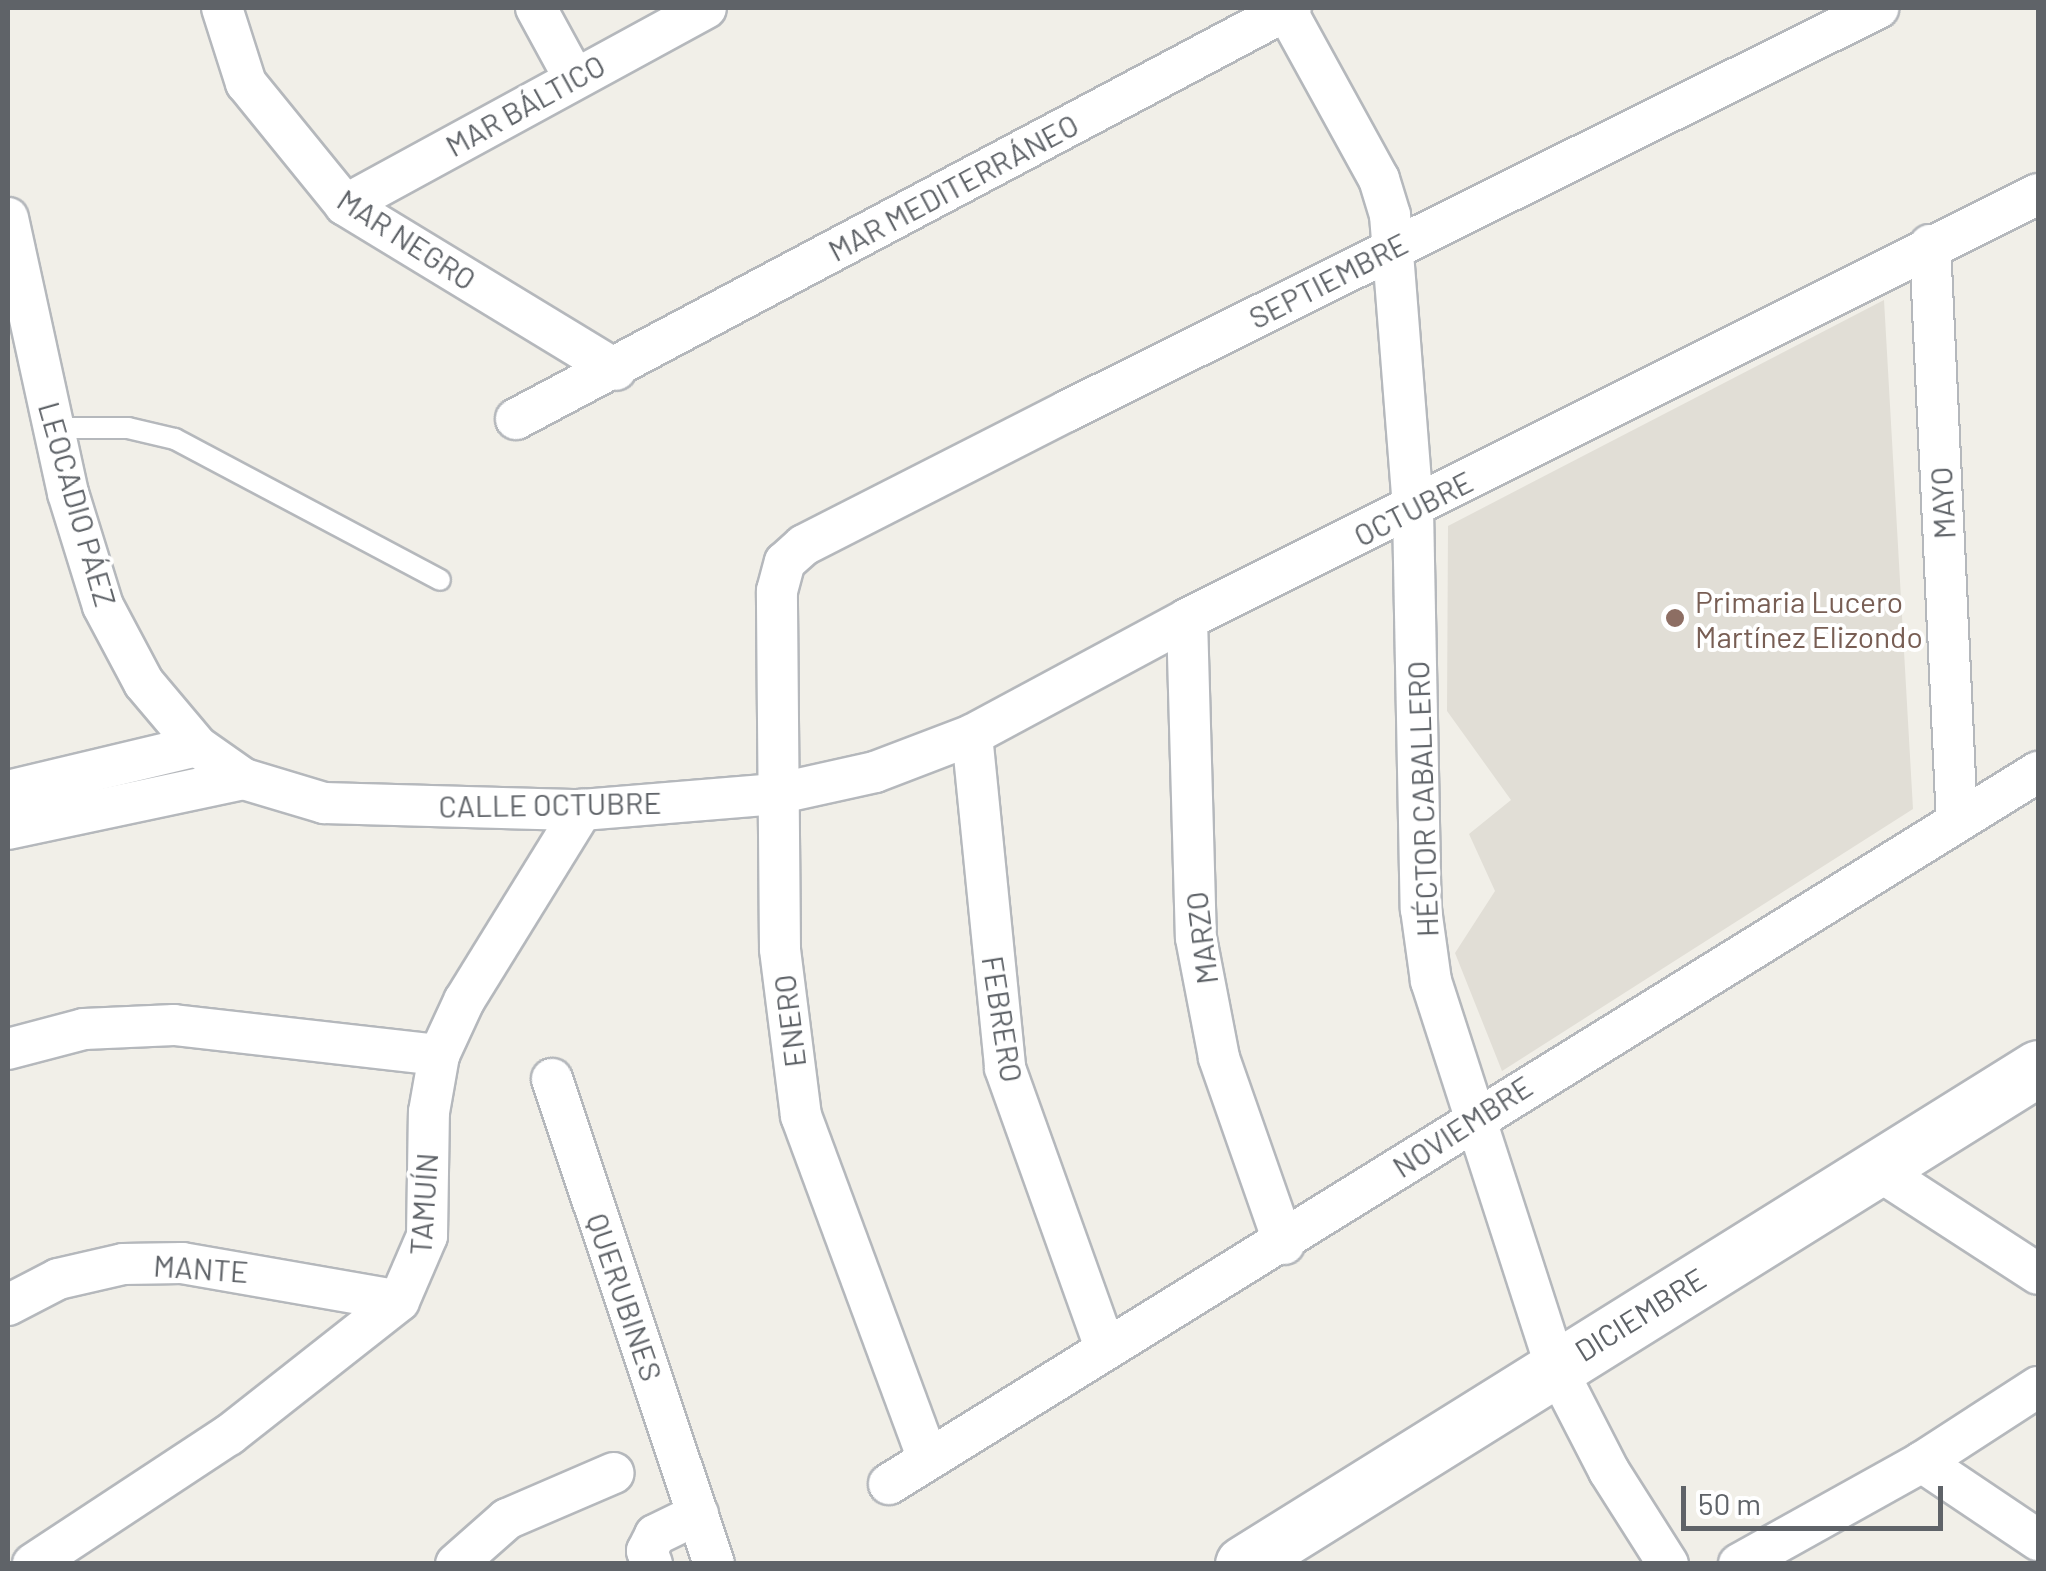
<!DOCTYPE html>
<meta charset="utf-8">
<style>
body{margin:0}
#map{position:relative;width:2046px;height:1571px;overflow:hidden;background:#f1efe8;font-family:Barlow,sans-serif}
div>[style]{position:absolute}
.education>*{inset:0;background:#e1ded6}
.roads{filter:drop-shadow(2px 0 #b5b8bc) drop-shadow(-2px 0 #b5b8bc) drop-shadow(0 2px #b5b8bc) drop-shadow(0 -2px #b5b8bc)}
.lane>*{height:20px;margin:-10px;padding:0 10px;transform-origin:10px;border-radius:10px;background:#fff}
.street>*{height:40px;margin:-20px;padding:0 20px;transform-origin:20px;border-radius:20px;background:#fff}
.secondary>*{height:55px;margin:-27.5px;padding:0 27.5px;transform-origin:27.5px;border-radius:27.5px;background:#fff}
.dots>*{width:28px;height:28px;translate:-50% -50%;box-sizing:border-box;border:5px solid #fff;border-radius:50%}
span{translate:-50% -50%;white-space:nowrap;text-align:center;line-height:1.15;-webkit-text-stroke:8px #fff;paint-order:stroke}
.street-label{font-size:30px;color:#5f6368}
.education-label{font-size:30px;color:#785e54}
.left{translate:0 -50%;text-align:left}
.frame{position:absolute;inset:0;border:10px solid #5f6368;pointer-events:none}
.scale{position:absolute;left:1681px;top:1486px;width:262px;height:45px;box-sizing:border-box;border:5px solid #5f6368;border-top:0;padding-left:12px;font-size:30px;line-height:35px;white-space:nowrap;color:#5f6368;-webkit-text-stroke:8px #fff;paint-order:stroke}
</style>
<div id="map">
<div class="education">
<i style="clip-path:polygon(1884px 300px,1913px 809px,1502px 1071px,1455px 953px,1495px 891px,1469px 834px,1511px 800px,1447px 711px,1448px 526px)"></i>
</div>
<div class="roads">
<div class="lane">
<i style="left:54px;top:428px;width:74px"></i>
<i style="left:128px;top:428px;width:48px;rotate:13.2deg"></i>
<i style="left:175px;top:439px;width:300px;rotate:28deg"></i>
</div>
<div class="street">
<i style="left:222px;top:8px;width:79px;rotate:72.3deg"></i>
<i style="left:246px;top:83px;width:157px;rotate:50.9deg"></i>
<i style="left:345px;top:205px;width:317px;rotate:31.3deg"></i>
<i style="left:536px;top:8px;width:77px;rotate:61.4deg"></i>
<i style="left:1286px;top:10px;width:193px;rotate:61.2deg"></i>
<i style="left:1379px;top:179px;width:38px;rotate:73deg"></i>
<i style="left:1390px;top:215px;width:295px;rotate:85.5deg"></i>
<i style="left:1413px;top:509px;width:400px;rotate:88.9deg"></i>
<i style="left:1421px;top:909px;width:73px;rotate:82.1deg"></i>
<i style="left:1431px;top:981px;width:404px;rotate:72.1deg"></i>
<i style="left:1555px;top:1366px;width:118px;rotate:62.8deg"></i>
<i style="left:1609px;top:1471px;width:110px;rotate:57.6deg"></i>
<i style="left:345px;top:205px;width:411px;rotate:-28.6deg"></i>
<i style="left:8px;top:218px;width:281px;rotate:77.7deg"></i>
<i style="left:68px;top:493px;width:118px;rotate:72.8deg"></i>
<i style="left:103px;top:606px;width:87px;rotate:62deg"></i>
<i style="left:144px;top:683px;width:82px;rotate:49.9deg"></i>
<i style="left:197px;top:746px;width:57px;rotate:35.1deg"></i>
<i style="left:244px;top:779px;width:84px;rotate:16.7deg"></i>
<i style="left:324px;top:803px;width:258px;rotate:1.6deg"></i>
<i style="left:582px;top:810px;width:195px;rotate:-4.7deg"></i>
<i style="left:776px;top:794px;width:101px;rotate:-12.5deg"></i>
<i style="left:875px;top:772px;width:104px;rotate:-20.9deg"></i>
<i style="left:972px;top:735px;width:244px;rotate:-28.3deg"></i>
<i style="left:1187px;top:619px;width:951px;rotate:-26.54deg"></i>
<i style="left:1930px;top:245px;width:577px;rotate:87.32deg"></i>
<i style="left:516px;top:419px;width:877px;rotate:-27.94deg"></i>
<i style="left:1187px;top:619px;width:319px;rotate:88.4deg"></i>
<i style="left:1196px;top:938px;width:122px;rotate:79.1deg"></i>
<i style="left:1219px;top:1058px;width:197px;rotate:70.7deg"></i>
<i style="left:972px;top:735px;width:335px;rotate:84.3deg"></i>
<i style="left:1005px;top:1068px;width:297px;rotate:70.3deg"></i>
<i style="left:8px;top:791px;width:194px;rotate:-13.4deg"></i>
<i style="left:8px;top:829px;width:241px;rotate:-12deg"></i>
<i style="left:8px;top:1049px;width:79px;rotate:-14.7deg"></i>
<i style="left:84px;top:1029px;width:90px;rotate:-2.5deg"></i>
<i style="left:174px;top:1025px;width:267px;rotate:6.5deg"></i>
<i style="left:552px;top:1079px;width:511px;rotate:71.53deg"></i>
<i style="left:1875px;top:1168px;width:194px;rotate:33deg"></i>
<i style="left:8px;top:1305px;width:56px;rotate:-27.5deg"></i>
<i style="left:58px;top:1279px;width:67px;rotate:-13deg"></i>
<i style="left:123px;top:1264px;width:59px;rotate:-1deg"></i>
<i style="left:182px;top:1263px;width:220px;rotate:9.9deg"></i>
<i style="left:928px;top:1459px;width:366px;rotate:-110.3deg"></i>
<i style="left:801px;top:1116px;width:168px;rotate:-97.2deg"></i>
<i style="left:780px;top:949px;width:358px;rotate:-90.5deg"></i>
<i style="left:777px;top:591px;width:30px;rotate:-75deg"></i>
<i style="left:785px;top:562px;width:25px;rotate:-42deg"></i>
<i style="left:804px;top:545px;width:295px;rotate:-27deg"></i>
<i style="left:1067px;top:411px;width:906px;rotate:-26.42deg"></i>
<i style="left:1922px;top:1462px;width:140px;rotate:33.9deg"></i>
<i style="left:889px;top:1484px;width:1352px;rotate:-31.79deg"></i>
<i style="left:33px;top:1564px;width:235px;rotate:-33.4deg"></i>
<i style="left:229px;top:1435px;width:216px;rotate:-38.2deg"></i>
<i style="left:399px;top:1301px;width:71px;rotate:-66.7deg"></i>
<i style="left:427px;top:1236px;width:124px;rotate:-89.1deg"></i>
<i style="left:429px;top:1112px;width:58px;rotate:-80deg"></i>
<i style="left:439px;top:1055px;width:60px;rotate:-65.2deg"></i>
<i style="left:464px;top:1001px;width:225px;rotate:-58.3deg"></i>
<i style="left:456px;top:1564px;width:68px;rotate:-41.4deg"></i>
<i style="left:507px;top:1519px;width:116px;rotate:-23.3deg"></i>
<i style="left:652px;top:1564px;width:14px;rotate:-111deg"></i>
<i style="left:647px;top:1551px;width:18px;rotate:-63deg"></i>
<i style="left:655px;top:1535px;width:48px;rotate:-26deg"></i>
<i style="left:1739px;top:1564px;width:210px;rotate:-29.1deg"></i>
<i style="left:1922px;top:1462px;width:138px;rotate:-32.9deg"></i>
</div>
<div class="secondary">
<i style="left:1243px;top:1564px;width:937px;rotate:-31.96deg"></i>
</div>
</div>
<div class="dots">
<i style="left:1675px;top:618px;background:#8d6e63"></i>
</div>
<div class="street-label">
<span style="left:525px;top:105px;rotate:-29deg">MAR BÁLTICO</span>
<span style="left:953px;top:187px;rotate:-28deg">MAR MEDITERRÁNEO</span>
<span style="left:407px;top:239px;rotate:33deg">MAR NEGRO</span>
<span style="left:1328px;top:280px;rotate:-27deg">SEPTIEMBRE</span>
<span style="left:1942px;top:503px;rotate:-93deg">MAYO</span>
<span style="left:78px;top:504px;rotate:74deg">LEOCADIO PÁEZ</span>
<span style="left:1413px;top:508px;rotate:-27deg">OCTUBRE</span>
<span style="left:1422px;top:799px;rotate:-92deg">HÉCTOR CABALLERO</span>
<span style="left:550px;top:804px;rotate:-1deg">CALLE OCTUBRE</span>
<span style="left:1201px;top:938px;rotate:-97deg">MARZO</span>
<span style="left:1003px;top:1019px;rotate:81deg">FEBRERO</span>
<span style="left:789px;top:1021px;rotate:-97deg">ENERO</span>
<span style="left:1462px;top:1126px;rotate:-33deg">NOVIEMBRE</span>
<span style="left:423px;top:1204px;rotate:-86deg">TAMUÍN</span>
<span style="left:201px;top:1268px;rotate:4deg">MANTE</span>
<span style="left:625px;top:1297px;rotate:71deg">QUERUBINES</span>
<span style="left:1640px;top:1314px;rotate:-32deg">DICIEMBRE</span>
</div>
<div class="education-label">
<span class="left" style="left:1695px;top:618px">Primaria Lucero<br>Martínez Elizondo</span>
</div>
<div class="frame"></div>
<div class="scale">50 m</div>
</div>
